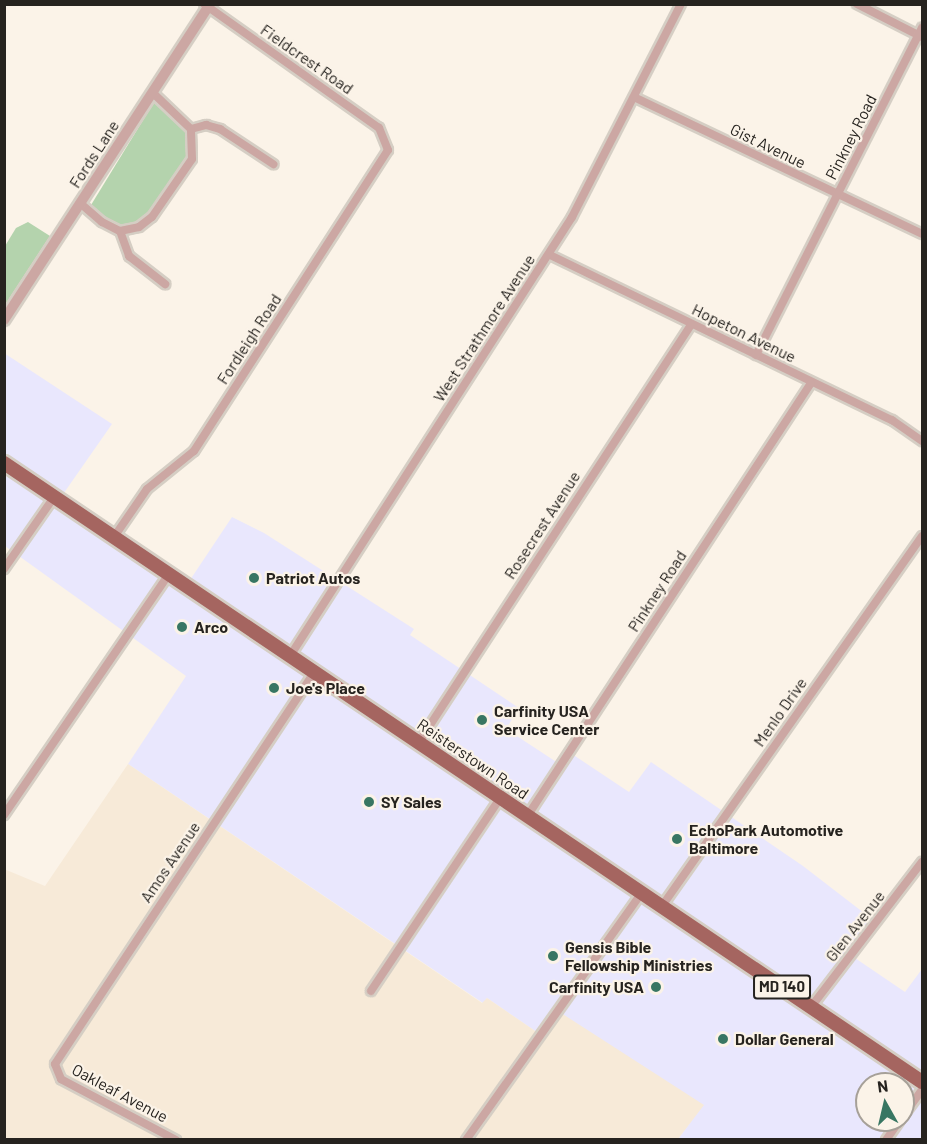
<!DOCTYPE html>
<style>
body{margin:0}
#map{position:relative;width:927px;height:1144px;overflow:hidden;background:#fbf3e8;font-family:Barlow,sans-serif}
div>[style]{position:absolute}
.commercial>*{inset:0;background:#e9e7fd}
.built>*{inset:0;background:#f7ead8}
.green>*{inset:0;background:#b4d3ad}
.roads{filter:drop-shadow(2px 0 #d5cec4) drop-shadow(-2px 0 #d5cec4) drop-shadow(0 2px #d5cec4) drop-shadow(0 -2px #d5cec4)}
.minor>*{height:8px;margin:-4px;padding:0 4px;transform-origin:4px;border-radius:4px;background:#cca7a3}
.tertiary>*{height:10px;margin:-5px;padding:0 5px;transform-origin:5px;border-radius:5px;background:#cca7a3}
.primary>*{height:14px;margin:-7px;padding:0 7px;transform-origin:7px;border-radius:7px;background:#a56560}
.dots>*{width:16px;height:16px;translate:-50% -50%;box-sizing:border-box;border:3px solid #fbf3e8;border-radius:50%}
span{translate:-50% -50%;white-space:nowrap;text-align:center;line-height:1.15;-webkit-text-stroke:4.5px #fbf3e8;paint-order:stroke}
.shield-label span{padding:2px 4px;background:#fbf3e8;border:2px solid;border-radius:4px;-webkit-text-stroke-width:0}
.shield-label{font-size:15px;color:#26231f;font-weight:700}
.street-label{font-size:16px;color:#26231f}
.poi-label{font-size:16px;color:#26231f;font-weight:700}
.left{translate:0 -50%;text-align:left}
.right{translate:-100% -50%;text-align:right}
.frame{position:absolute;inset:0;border:6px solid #26231f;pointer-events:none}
.north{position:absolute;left:855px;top:1072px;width:60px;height:60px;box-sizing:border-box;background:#fbf3e8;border:2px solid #a6a098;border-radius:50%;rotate:352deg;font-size:16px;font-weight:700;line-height:24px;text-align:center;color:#26231f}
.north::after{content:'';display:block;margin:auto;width:21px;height:27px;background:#387662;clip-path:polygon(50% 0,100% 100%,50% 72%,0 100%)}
</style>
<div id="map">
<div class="commercial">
<i style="clip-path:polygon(evenodd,4px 353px,112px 424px,59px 500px,186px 586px,232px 517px,264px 533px,414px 629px,410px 635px,519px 708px,506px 729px,561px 765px,569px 752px,629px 792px,651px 762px,803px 866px,877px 923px,852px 956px,905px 992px,922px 969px,922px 1139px,678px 1139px,703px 1105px,541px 1035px,487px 998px,483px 1003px,128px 764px,186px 676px,5px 546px,4px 353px,867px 1084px,903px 1084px,903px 1120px,867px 1120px,867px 1084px)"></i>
</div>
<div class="built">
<i style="clip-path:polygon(128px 764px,482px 1003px,487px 998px,541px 1035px,558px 1011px,704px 1105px,678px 1139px,5px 1139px,4px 869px,45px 886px)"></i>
</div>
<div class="green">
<i style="clip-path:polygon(156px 99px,186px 129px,191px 147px,188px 159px,141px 223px,123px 227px,102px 219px,91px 205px)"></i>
<i style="clip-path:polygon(28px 222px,50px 236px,5px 305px,5px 246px,16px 228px)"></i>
</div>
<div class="roads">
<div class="minor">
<i style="left:857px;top:4px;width:73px;rotate:26.9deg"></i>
<i style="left:153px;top:93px;width:52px;rotate:43.5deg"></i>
<i style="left:191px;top:129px;width:16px;rotate:-15deg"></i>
<i style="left:206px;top:125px;width:15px;rotate:16deg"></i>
<i style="left:220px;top:129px;width:64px;rotate:33.4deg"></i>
<i style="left:634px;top:97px;width:319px;rotate:25.4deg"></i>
<i style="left:80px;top:203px;width:29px;rotate:41deg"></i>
<i style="left:102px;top:222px;width:20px;rotate:27deg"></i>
<i style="left:120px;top:231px;width:27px;rotate:70deg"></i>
<i style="left:129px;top:256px;width:46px;rotate:37.9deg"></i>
<i style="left:120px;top:231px;width:19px;rotate:-12deg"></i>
<i style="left:139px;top:227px;width:16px;rotate:-38deg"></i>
<i style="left:152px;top:217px;width:70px;rotate:-55.4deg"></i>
<i style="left:192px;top:159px;width:30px;rotate:-92deg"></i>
<i style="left:550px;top:255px;width:380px;rotate:25.8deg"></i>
<i style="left:892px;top:420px;width:37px;rotate:35deg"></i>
<i style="left:756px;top:355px;width:367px;rotate:-63.1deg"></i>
<i style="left:114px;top:537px;width:58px;rotate:-55.5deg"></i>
<i style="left:147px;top:489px;width:60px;rotate:-39deg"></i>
<i style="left:194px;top:451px;width:358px;rotate:-57.2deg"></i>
<i style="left:388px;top:150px;width:24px;rotate:-112deg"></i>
<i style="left:379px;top:128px;width:214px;rotate:-144.7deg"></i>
<i style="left:4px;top:569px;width:88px;rotate:-55.2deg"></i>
<i style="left:290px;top:656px;width:522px;rotate:-57.28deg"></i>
<i style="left:572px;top:217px;width:239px;rotate:-62.9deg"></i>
<i style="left:419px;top:742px;width:498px;rotate:-56.9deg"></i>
<i style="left:4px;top:815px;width:292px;rotate:-55.6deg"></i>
<i style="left:528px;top:815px;width:516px;rotate:-56.77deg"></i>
<i style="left:662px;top:906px;width:452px;rotate:-54.9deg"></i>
<i style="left:371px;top:991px;width:234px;rotate:-56.2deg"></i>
<i style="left:811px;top:1007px;width:183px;rotate:-52.6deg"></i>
<i style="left:903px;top:1116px;width:32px;rotate:-54deg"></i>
<i style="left:176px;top:1140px;width:130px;rotate:-152.1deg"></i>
<i style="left:61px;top:1079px;width:16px;rotate:-112deg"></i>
<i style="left:55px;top:1064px;width:470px;rotate:-56.5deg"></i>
<i style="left:466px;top:1140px;width:304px;rotate:-54.6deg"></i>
<i style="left:886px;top:1140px;width:24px;rotate:-55deg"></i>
</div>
<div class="tertiary">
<i style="left:4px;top:320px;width:377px;rotate:-56.9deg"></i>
</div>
<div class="primary">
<i style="left:4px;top:463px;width:1107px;rotate:33.99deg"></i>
</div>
</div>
<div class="dots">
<i style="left:254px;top:578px;background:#387662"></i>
<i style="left:182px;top:627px;background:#387662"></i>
<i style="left:274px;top:688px;background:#387662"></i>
<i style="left:482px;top:720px;background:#387662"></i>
<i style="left:369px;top:802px;background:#387662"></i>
<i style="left:677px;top:839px;background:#387662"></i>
<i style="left:553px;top:956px;background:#387662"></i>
<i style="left:656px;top:987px;background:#387662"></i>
<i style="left:723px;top:1039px;background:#387662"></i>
</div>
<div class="shield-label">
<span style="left:782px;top:987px">MD 140</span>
</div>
<div class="street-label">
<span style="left:307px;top:59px;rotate:35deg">Fieldcrest Road</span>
<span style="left:851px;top:137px;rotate:-63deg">Pinkney Road</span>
<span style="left:768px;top:146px;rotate:26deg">Gist Avenue</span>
<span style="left:94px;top:154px;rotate:-57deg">Fords Lane</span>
<span style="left:484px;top:328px;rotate:-57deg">West Strathmore Avenue</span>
<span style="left:744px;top:333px;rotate:26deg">Hopeton Avenue</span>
<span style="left:249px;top:339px;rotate:-57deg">Fordleigh Road</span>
<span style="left:542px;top:525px;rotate:-57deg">Rosecrest Avenue</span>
<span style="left:657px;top:591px;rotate:-57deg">Pinkney Road</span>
<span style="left:780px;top:712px;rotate:-55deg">Menlo Drive</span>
<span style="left:473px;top:759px;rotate:34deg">Reisterstown Road</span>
<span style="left:170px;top:862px;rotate:-56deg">Amos Avenue</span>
<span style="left:855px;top:926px;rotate:-52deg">Glen Avenue</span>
<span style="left:120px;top:1093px;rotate:28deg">Oakleaf Avenue</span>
</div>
<div class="poi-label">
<span class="left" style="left:266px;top:578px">Patriot Autos</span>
<span class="left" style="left:194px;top:627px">Arco</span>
<span class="left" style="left:286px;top:688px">Joe's Place</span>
<span class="left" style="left:494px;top:720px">Carfinity USA<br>Service Center</span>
<span class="left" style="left:381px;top:802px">SY Sales</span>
<span class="left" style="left:689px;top:839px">EchoPark Automotive<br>Baltimore</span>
<span class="left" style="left:565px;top:956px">Gensis Bible<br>Fellowship Ministries</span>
<span class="right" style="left:644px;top:987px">Carfinity USA</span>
<span class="left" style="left:735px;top:1039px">Dollar General</span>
</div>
<div class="frame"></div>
<div class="north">N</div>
</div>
